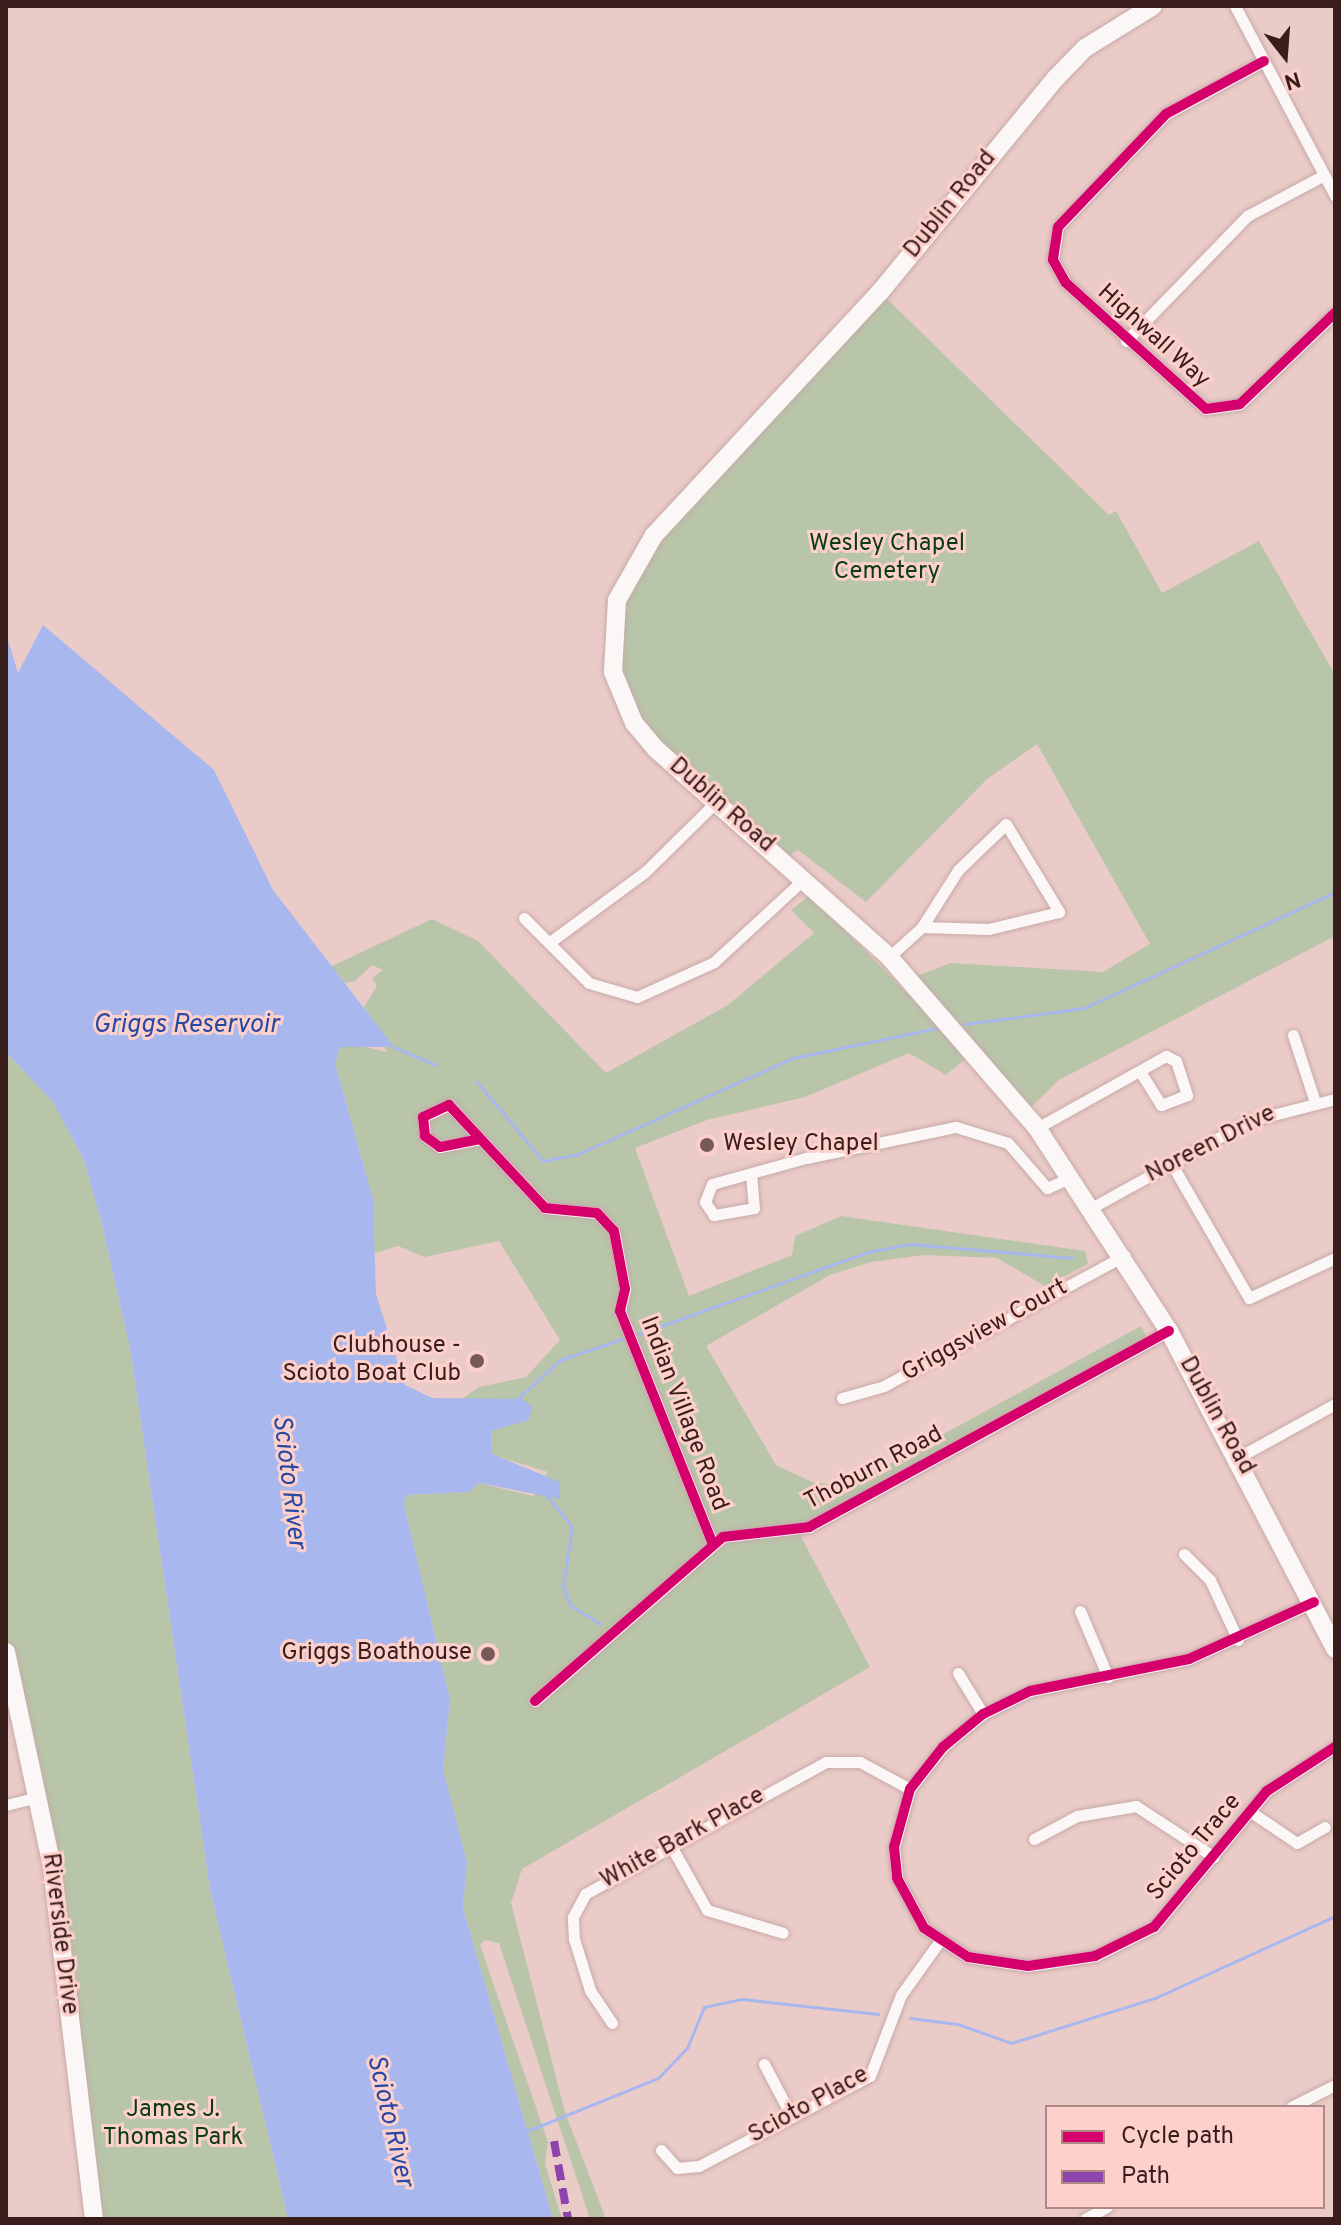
<!DOCTYPE html>
<style>
body{margin:0}
#map{position:relative;width:1341px;height:2225px;overflow:hidden;background:#ebcbc8;font-family:Overpass,sans-serif}
div>[style]{position:absolute}
[style*='--x']{left:calc(var(--x)*1px);top:calc(var(--y)*1px);width:calc(var(--w)*1px);rotate:calc(var(--a)*1deg)}
.green>*{inset:0;background:#b8c5a9}
.water>*{inset:0;background:#a8b7ed}
.stream>*{height:3px;margin:-1.5px;padding:0 1.5px;transform-origin:1.5px;border-radius:1.5px;background:#a8b7ed}
.roads{filter:drop-shadow(0 0 2px #c6aaa8) drop-shadow(0 0 2px #c6aaa8)}
.street>*{height:11px;margin:-5.5px;padding:0 5.5px;transform-origin:5.5px;border-radius:5.5px;background:#fcf7f7}
.primary>*{height:18px;margin:-9px;padding:0 9px;transform-origin:9px;border-radius:9px;background:#fcf7f7}
.quiet>*{height:8px;margin-top:-4px;transform-origin:0;background:repeating-linear-gradient(90deg,#8e44ad 0 16px,transparent 0 24px)}
.cycleway>*{height:10px;margin:-5px;padding:0 5px;transform-origin:5px;border-radius:5px;background:#d6006c}
.dots>*{width:22px;height:22px;translate:-50% -50%;box-sizing:border-box;border:4px solid #fdd0cb;border-radius:50%}
span{translate:-50% -50%;white-space:nowrap;text-align:center;line-height:1.15;-webkit-text-stroke:6px #fdd0cb;paint-order:stroke}
.street-label{font-size:24px;color:#381d1b}
.park-label{font-size:24px;color:#093d11}
.poi-label{font-size:24px;color:#381d1b}
.left{translate:0 -50%;text-align:left}
.right{translate:-100% -50%;text-align:right}
.water-label{font-size:26px;color:#2749a3;font-style:italic}
.frame{position:absolute;inset:0;border:8px solid #381d1b;pointer-events:none}
.legend{position:absolute;left:1045px;top:2105px;width:280px;height:104px;box-sizing:border-box;background:#fdd0cb;border:2px solid #ae8885;margin:0;padding:10px 14px;list-style:none;font-size:24px;color:#381d1b}
.legend li{display:flex;align-items:center;gap:16px;height:40px}
.legend b{width:40px;border:2px solid #ae8885}
.north{position:absolute;left:1245px;top:16px;width:80px;height:80px;-webkit-text-stroke:6px #fdd0cb;paint-order:stroke;rotate:163deg;font-size:22px;font-weight:700;line-height:32px;text-align:center;color:#381d1b}
.north::after{content:'';display:block;margin:auto;width:28px;height:36px;background:#381d1b;clip-path:polygon(50% 0,100% 100%,50% 72%,0 100%)}
</style>
<div id="map">
<div class="green">
<div style="clip-path:polygon(880px 292px,1109px 515px,1116px 511px,1162px 593px,1259px 541px,1335px 675px,1335px 936px,1059px 1080px,1031px 1107px,917px 976px,951px 963px,1103px 972px,1150px 944px,1037px 744px,987px 779px,866px 902px,798px 850px,782px 860px,657px 750px,617px 686px,626px 578px)"></div>
<div style="clip-path:polygon(810px 895px,969px 1056px,946px 1075px,909px 1053px,805px 1097px,707px 1120px,635px 1148px,689px 1296px,792px 1255px,795px 1236px,841px 1216px,1085px 1251px,1088px 1264px,1045px 1286px,997px 1258px,925px 1255px,871px 1262px,830px 1275px,706px 1346px,776px 1465px,812px 1482px,847px 1487px,1141px 1326px,1147px 1338px,798px 1531px,870px 1667px,522px 1869px,511px 1903px,565px 2112px,606px 2219px,590px 2219px,499px 1943px,485px 1940px,480px 1945px,548px 2142px,545px 2164px,562px 2219px,553px 2219px,463px 1908px,467px 1863px,443px 1769px,450px 1700px,404px 1504px,407px 1495px,469px 1492px,479px 1483px,533px 1496px,548px 1472px,492px 1455px,491px 1431px,514px 1424px,522px 1399px,460px 1400px,479px 1387px,526px 1377px,560px 1340px,499px 1241px,425px 1257px,398px 1246px,372px 1254px,373px 1199px,335px 1063px,340px 1047px,353px 1044px,387px 1052px,364px 1007px,377px 986px,372px 978px,383px 970px,372px 965px,355px 981px,334px 985px,317px 973px,432px 919px,478px 941px,606px 1073px,728px 1005px,814px 933px,791px 910px)"></div>
<div style="clip-path:polygon(6px 1052px,53px 1102px,84px 1160px,101px 1220px,130px 1348px,210px 1889px,288px 2219px,94px 2219px,60px 1940px,6px 1652px)"></div>
</div>
<div class="water">
<div style="clip-path:polygon(43px 625px,214px 770px,273px 890px,394px 1047px,340px 1047px,335px 1063px,373px 1199px,376px 1294px,405px 1385px,432px 1398px,522px 1399px,532px 1407px,529px 1420px,491px 1431px,492px 1454px,560px 1482px,560px 1499px,479px 1483px,469px 1492px,407px 1495px,404px 1504px,450px 1700px,443px 1769px,467px 1863px,463px 1908px,553px 2219px,288px 2219px,210px 1889px,130px 1348px,101px 1220px,84px 1160px,53px 1102px,6px 1052px,6px 633px,18px 673px)"></div>
</div>
<div class="stream">
<div style="--x:965;--y:1024;--w:120;--a:-7.7"></div>
<div style="--x:1084;--y:1008;--w:277;--a:-24.8"></div>
<div style="--x:394;--y:1047;--w:45;--a:23.7"></div>
<div style="--x:477;--y:1082;--w:103;--a:50.1"></div>
<div style="--x:543;--y:1161;--w:36;--a:-11"></div>
<div style="--x:578;--y:1154;--w:235;--a:-24.1"></div>
<div style="--x:793;--y:1058;--w:147;--a:-11.8"></div>
<div style="--x:633;--y:1336;--w:249;--a:-19.7"></div>
<div style="--x:867;--y:1252;--w:44;--a:-10.5"></div>
<div style="--x:910;--y:1244;--w:163;--a:4.9"></div>
<div style="--x:516;--y:1400;--w:59;--a:-42.3"></div>
<div style="--x:560;--y:1360;--w:69;--a:-18.7"></div>
<div style="--x:547;--y:1496;--w:40;--a:51"></div>
<div style="--x:572;--y:1527;--w:60;--a:98.7"></div>
<div style="--x:563;--y:1586;--w:20;--a:70"></div>
<div style="--x:570;--y:1605;--w:36;--a:32"></div>
<div style="--x:910;--y:2018;--w:48;--a:7.1"></div>
<div style="--x:958;--y:2024;--w:56;--a:19.7"></div>
<div style="--x:1011;--y:2043;--w:151;--a:-17.4"></div>
<div style="--x:1155;--y:1998;--w:198;--a:-24.5"></div>
<div style="--x:527;--y:2131;--w:141;--a:-22"></div>
<div style="--x:658;--y:2078;--w:42;--a:-46"></div>
<div style="--x:687;--y:2048;--w:44;--a:-67.5"></div>
<div style="--x:704;--y:2007;--w:39;--a:-12"></div>
<div style="--x:742;--y:1999;--w:137;--a:6.3"></div>
</div>
<div class="roads">
<div class="street">
<div style="--x:1235;--y:6;--w:215;--a:62.2"></div>
<div style="--x:1264;--y:61;--w:111;--a:151.6"></div>
<div style="--x:1166;--y:114;--w:156;--a:133.7"></div>
<div style="--x:1058;--y:227;--w:33;--a:99"></div>
<div style="--x:1053;--y:260;--w:26;--a:61"></div>
<div style="--x:1066;--y:283;--w:188;--a:42"></div>
<div style="--x:1206;--y:409;--w:34;--a:-8"></div>
<div style="--x:1240;--y:404;--w:132;--a:-43.8"></div>
<div style="--x:1126;--y:341;--w:174;--a:-45.9"></div>
<div style="--x:1247;--y:216;--w:87;--a:-28"></div>
<div style="--x:524;--y:918;--w:92;--a:45"></div>
<div style="--x:589;--y:983;--w:50;--a:16.3"></div>
<div style="--x:637;--y:997;--w:85;--a:-24.4"></div>
<div style="--x:714;--y:962;--w:122;--a:-42.7"></div>
<div style="--x:550;--y:942;--w:118;--a:-36.4"></div>
<div style="--x:645;--y:872;--w:100;--a:-44.6"></div>
<div style="--x:889;--y:957;--w:45;--a:-42.3"></div>
<div style="--x:922;--y:927;--w:67;--a:-57.7"></div>
<div style="--x:958;--y:870;--w:66;--a:-43.8"></div>
<div style="--x:1006;--y:824;--w:103;--a:58.9"></div>
<div style="--x:1059;--y:912;--w:73;--a:166.5"></div>
<div style="--x:988;--y:929;--w:66;--a:-178.3"></div>
<div style="--x:1293;--y:1035;--w:71;--a:71.8"></div>
<div style="--x:1037;--y:1128;--w:148;--a:-29.2"></div>
<div style="--x:1166;--y:1056;--w:11;--a:27"></div>
<div style="--x:1176;--y:1061;--w:36;--a:72"></div>
<div style="--x:1187;--y:1095;--w:28;--a:159"></div>
<div style="--x:1161;--y:1105;--w:40;--a:-122"></div>
<div style="--x:480;--y:1139;--w:41;--a:168.7"></div>
<div style="--x:440;--y:1147;--w:19;--a:-144"></div>
<div style="--x:425;--y:1136;--w:19;--a:-96"></div>
<div style="--x:423;--y:1117;--w:29;--a:-25"></div>
<div style="--x:449;--y:1105;--w:141;--a:47"></div>
<div style="--x:545;--y:1208;--w:52;--a:5.5"></div>
<div style="--x:597;--y:1213;--w:25;--a:47"></div>
<div style="--x:614;--y:1231;--w:59;--a:79.3"></div>
<div style="--x:625;--y:1289;--w:23;--a:103"></div>
<div style="--x:620;--y:1311;--w:252;--a:68.3"></div>
<div style="--x:1171;--y:1163;--w:156;--a:60"></div>
<div style="--x:1249;--y:1298;--w:95;--a:-24.9"></div>
<div style="--x:751;--y:1174;--w:34;--a:85"></div>
<div style="--x:754;--y:1208;--w:41;--a:170.1"></div>
<div style="--x:714;--y:1215;--w:16;--a:-125"></div>
<div style="--x:705;--y:1202;--w:19;--a:-69"></div>
<div style="--x:712;--y:1184;--w:98;--a:-15.5"></div>
<div style="--x:806;--y:1158;--w:153;--a:-11.7"></div>
<div style="--x:956;--y:1127;--w:54;--a:17.1"></div>
<div style="--x:1008;--y:1143;--w:60;--a:49.1"></div>
<div style="--x:1047;--y:1188;--w:27;--a:-24"></div>
<div style="--x:1093;--y:1207;--w:178;--a:-28.9"></div>
<div style="--x:1249;--y:1121;--w:89;--a:-14.3"></div>
<div style="--x:842;--y:1398;--w:44;--a:-15.9"></div>
<div style="--x:884;--y:1386;--w:274;--a:-28.5"></div>
<div style="--x:1239;--y:1457;--w:110;--a:-28.9"></div>
<div style="--x:1184;--y:1554;--w:37;--a:45"></div>
<div style="--x:1210;--y:1580;--w:66;--a:65"></div>
<div style="--x:1314;--y:1602;--w:137;--a:155.5"></div>
<div style="--x:1189;--y:1659;--w:162;--a:168.6"></div>
<div style="--x:1030;--y:1691;--w:52;--a:153.9"></div>
<div style="--x:983;--y:1714;--w:52;--a:140.5"></div>
<div style="--x:943;--y:1747;--w:53;--a:128.2"></div>
<div style="--x:910;--y:1789;--w:60;--a:105.4"></div>
<div style="--x:894;--y:1847;--w:31;--a:84"></div>
<div style="--x:897;--y:1878;--w:57;--a:61.6"></div>
<div style="--x:924;--y:1928;--w:53;--a:33.4"></div>
<div style="--x:968;--y:1957;--w:61;--a:8.5"></div>
<div style="--x:1028;--y:1966;--w:68;--a:-8.5"></div>
<div style="--x:1095;--y:1956;--w:66;--a:-26.2"></div>
<div style="--x:1154;--y:1927;--w:177;--a:-50.3"></div>
<div style="--x:1267;--y:1791;--w:81;--a:-32.9"></div>
<div style="--x:1080;--y:1611;--w:72;--a:67"></div>
<div style="--x:958;--y:1673;--w:48;--a:58.6"></div>
<div style="--x:535;--y:1701;--w:249;--a:-41.1"></div>
<div style="--x:723;--y:1537;--w:87;--a:-6.6"></div>
<div style="--x:809;--y:1527;--w:410;--a:-28.6"></div>
<div style="--x:6;--y:1805;--w:34;--a:-14"></div>
<div style="--x:1251;--y:1812;--w:55;--a:34"></div>
<div style="--x:1297;--y:1843;--w:32;--a:-30"></div>
<div style="--x:1034;--y:1839;--w:49;--a:-28.1"></div>
<div style="--x:1077;--y:1816;--w:60;--a:-9.6"></div>
<div style="--x:1136;--y:1806;--w:93;--a:33.2"></div>
<div style="--x:671;--y:1846;--w:73;--a:60.6"></div>
<div style="--x:707;--y:1910;--w:79;--a:16.8"></div>
<div style="--x:612;--y:2023;--w:40;--a:-124"></div>
<div style="--x:590;--y:1990;--w:53;--a:-107.4"></div>
<div style="--x:574;--y:1939;--w:22;--a:-93"></div>
<div style="--x:573;--y:1917;--w:26;--a:-62"></div>
<div style="--x:585;--y:1894;--w:275;--a:-28.7"></div>
<div style="--x:826;--y:1762;--w:34;--a:0"></div>
<div style="--x:860;--y:1762;--w:57;--a:28.4"></div>
<div style="--x:764;--y:2064;--w:60;--a:62.2"></div>
<div style="--x:1291;--y:2107;--w:49;--a:-26.6"></div>
<div style="--x:661;--y:2150;--w:24;--a:48"></div>
<div style="--x:677;--y:2168;--w:22;--a:-5"></div>
<div style="--x:699;--y:2166;--w:193;--a:-27.8"></div>
<div style="--x:870;--y:2076;--w:87;--a:-69.1"></div>
<div style="--x:901;--y:1995;--w:65;--a:-54.4"></div>
<div style="--x:1085;--y:2219;--w:25;--a:-29"></div>
</div>
<div class="primary">
<div style="--x:1153;--y:6;--w:80;--a:148.3"></div>
<div style="--x:1085;--y:48;--w:43;--a:134.1"></div>
<div style="--x:1055;--y:79;--w:276;--a:129.4"></div>
<div style="--x:880;--y:292;--w:332;--a:132.9"></div>
<div style="--x:654;--y:535;--w:75;--a:119.6"></div>
<div style="--x:617;--y:600;--w:72;--a:93.2"></div>
<div style="--x:613;--y:672;--w:55;--a:67.6"></div>
<div style="--x:634;--y:723;--w:35;--a:50"></div>
<div style="--x:657;--y:750;--w:311;--a:41.7"></div>
<div style="--x:889;--y:957;--w:226;--a:49.1"></div>
<div style="--x:1037;--y:1128;--w:242;--a:57"></div>
<div style="--x:1169;--y:1331;--w:359;--a:62.4"></div>
<div style="--x:6;--y:1652;--w:220;--a:77.9"></div>
<div style="--x:52;--y:1867;--w:354;--a:83.2"></div>
</div>
</div>
<div class="quiet">
<div style="--x:554;--y:2141;--w:79;--a:79.8"></div>
</div>
<div class="cycleway">
<div style="--x:1264;--y:61;--w:111;--a:151.6"></div>
<div style="--x:1166;--y:114;--w:156;--a:133.7"></div>
<div style="--x:1058;--y:227;--w:33;--a:99"></div>
<div style="--x:1053;--y:260;--w:26;--a:61"></div>
<div style="--x:1066;--y:283;--w:188;--a:42"></div>
<div style="--x:1206;--y:409;--w:34;--a:-8"></div>
<div style="--x:1240;--y:404;--w:132;--a:-43.8"></div>
<div style="--x:480;--y:1139;--w:41;--a:168.7"></div>
<div style="--x:440;--y:1147;--w:19;--a:-144"></div>
<div style="--x:425;--y:1136;--w:19;--a:-96"></div>
<div style="--x:423;--y:1117;--w:29;--a:-25"></div>
<div style="--x:449;--y:1105;--w:141;--a:47"></div>
<div style="--x:545;--y:1208;--w:52;--a:5.5"></div>
<div style="--x:597;--y:1213;--w:25;--a:47"></div>
<div style="--x:614;--y:1231;--w:59;--a:79.3"></div>
<div style="--x:625;--y:1289;--w:23;--a:103"></div>
<div style="--x:620;--y:1311;--w:252;--a:68.3"></div>
<div style="--x:1314;--y:1602;--w:137;--a:155.5"></div>
<div style="--x:1189;--y:1659;--w:162;--a:168.6"></div>
<div style="--x:1030;--y:1691;--w:52;--a:153.9"></div>
<div style="--x:983;--y:1714;--w:52;--a:140.5"></div>
<div style="--x:943;--y:1747;--w:53;--a:128.2"></div>
<div style="--x:910;--y:1789;--w:60;--a:105.4"></div>
<div style="--x:894;--y:1847;--w:31;--a:84"></div>
<div style="--x:897;--y:1878;--w:57;--a:61.6"></div>
<div style="--x:924;--y:1928;--w:53;--a:33.4"></div>
<div style="--x:968;--y:1957;--w:61;--a:8.5"></div>
<div style="--x:1028;--y:1966;--w:68;--a:-8.5"></div>
<div style="--x:1095;--y:1956;--w:66;--a:-26.2"></div>
<div style="--x:1154;--y:1927;--w:177;--a:-50.3"></div>
<div style="--x:1267;--y:1791;--w:81;--a:-32.9"></div>
<div style="--x:535;--y:1701;--w:249;--a:-41.1"></div>
<div style="--x:723;--y:1537;--w:87;--a:-6.6"></div>
<div style="--x:809;--y:1527;--w:410;--a:-28.6"></div>
</div>
<div class="dots">
<div style="left:707px;top:1145px;background:#775a58"></div>
<div style="left:477px;top:1361px;background:#775a58"></div>
<div style="left:488px;top:1654px;background:#775a58"></div>
</div>
<div class="street-label">
<span style="left:951px;top:205px;rotate:-51deg">Dublin Road</span>
<span style="left:1153px;top:337px;rotate:42deg">Highwall Way</span>
<span style="left:721px;top:806px;rotate:41deg">Dublin Road</span>
<span style="left:1211px;top:1145px;rotate:-27deg">Noreen Drive</span>
<span style="left:985px;top:1331px;rotate:-29deg">Griggsview Court</span>
<span style="left:683px;top:1414px;rotate:69deg">Indian Village Road</span>
<span style="left:1216px;top:1416px;rotate:61deg">Dublin Road</span>
<span style="left:874px;top:1469px;rotate:-28deg">Thoburn Road</span>
<span style="left:683px;top:1839px;rotate:-29deg">White Bark Place</span>
<span style="left:1195px;top:1848px;rotate:-50deg">Scioto Trace</span>
<span style="left:59px;top:1934px;rotate:83deg">Riverside Drive</span>
<span style="left:809px;top:2106px;rotate:-29deg">Scioto Place</span>
</div>
<div class="park-label">
<span style="left:887px;top:559px">Wesley Chapel<br>Cemetery</span>
<span style="left:173px;top:2125px">James J.<br>Thomas Park</span>
</div>
<div class="poi-label">
<span class="left" style="left:723px;top:1145px">Wesley Chapel</span>
<span class="right" style="left:461px;top:1361px">Clubhouse -<br>Scioto Boat Club</span>
<span class="right" style="left:472px;top:1654px">Griggs Boathouse</span>
</div>
<div class="water-label">
<span style="left:186px;top:1026px">Griggs Reservoir</span>
<span style="left:288px;top:1482px;rotate:83deg">Scioto River</span>
<span style="left:389px;top:2121px;rotate:77deg">Scioto River</span>
</div>
<div class="frame"></div>
<ul class="legend">
<li><b style="height:10px;background:#d6006c"></b>Cycle path</li>
<li><b style="height:10px;background:#8e44ad"></b>Path</li>
</ul>
<div class="north">N</div>
</div>
